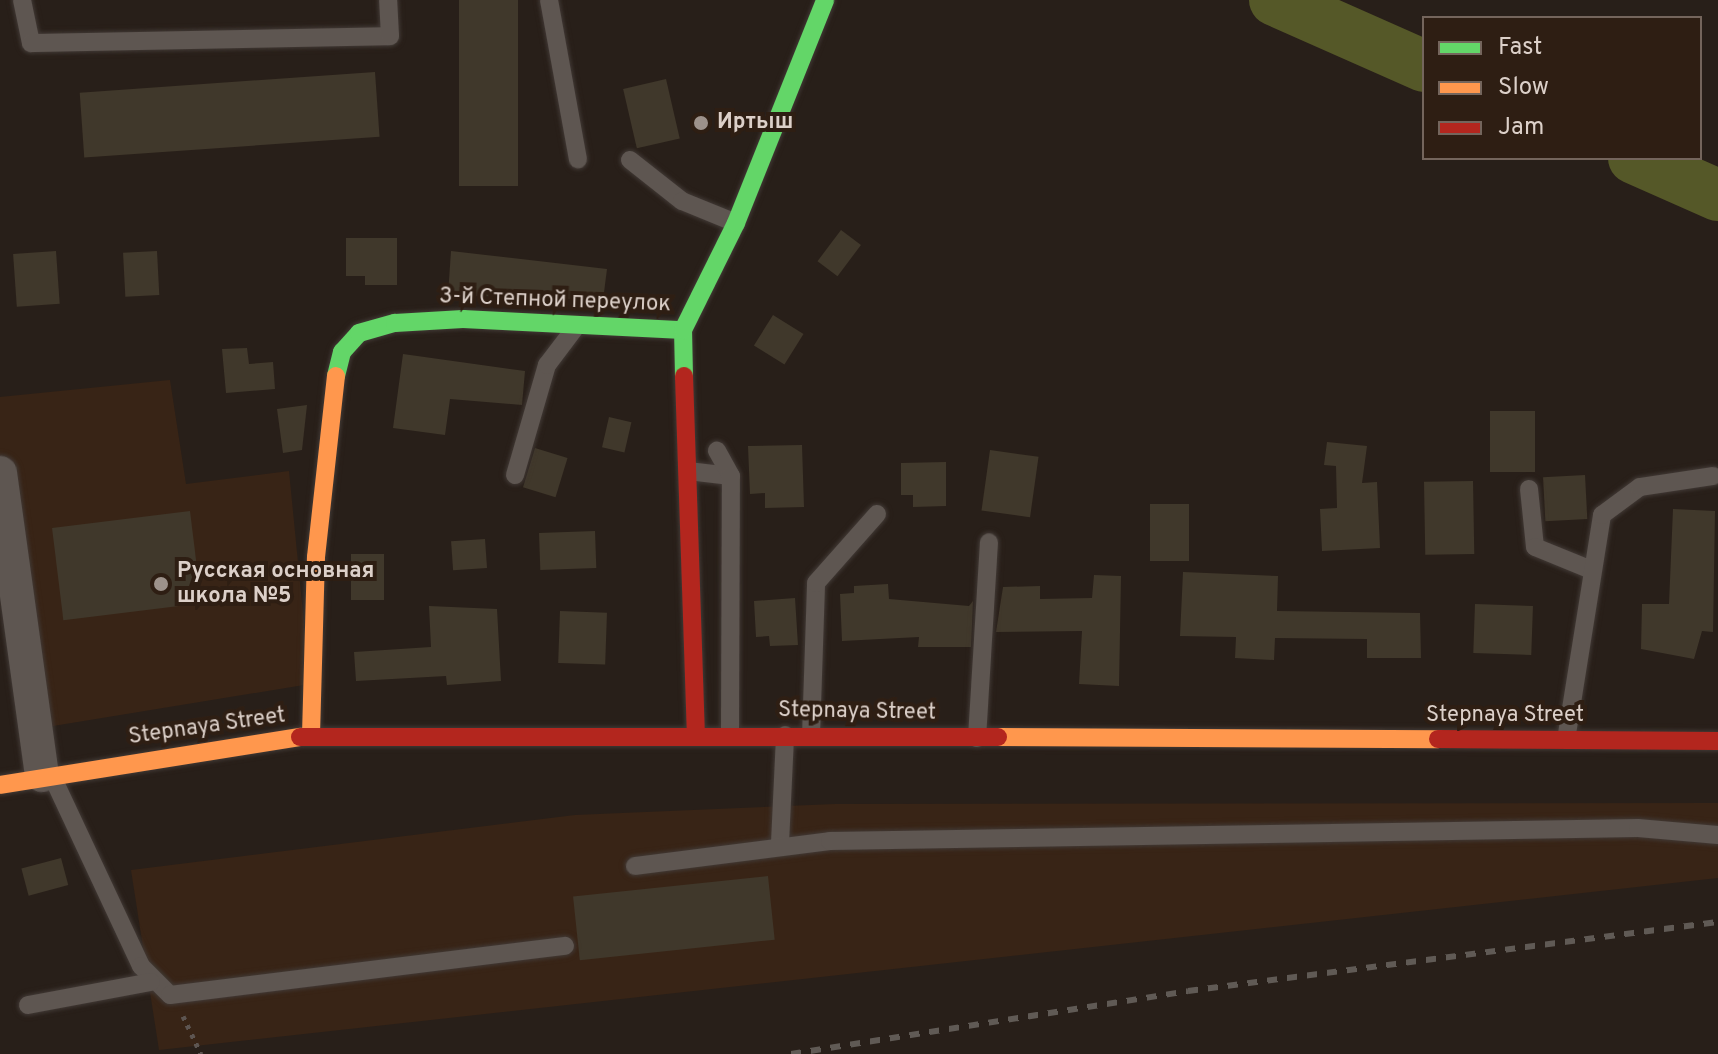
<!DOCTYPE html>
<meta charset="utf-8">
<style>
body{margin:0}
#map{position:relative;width:1718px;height:1054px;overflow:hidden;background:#281f19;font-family:Overpass,sans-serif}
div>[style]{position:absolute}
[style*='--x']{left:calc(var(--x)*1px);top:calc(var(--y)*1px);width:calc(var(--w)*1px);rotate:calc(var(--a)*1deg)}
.built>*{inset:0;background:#382416}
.river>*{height:52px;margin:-26px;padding:0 26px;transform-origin:26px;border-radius:26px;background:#555828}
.building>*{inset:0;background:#40382b;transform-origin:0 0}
.path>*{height:5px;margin-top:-2.5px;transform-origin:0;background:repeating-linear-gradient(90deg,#5d5551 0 4px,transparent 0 10px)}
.roads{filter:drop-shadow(0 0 2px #413935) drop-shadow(0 0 2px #413935)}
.lane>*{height:18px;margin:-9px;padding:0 9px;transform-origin:9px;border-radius:9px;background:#5e5651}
.street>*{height:34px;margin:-17px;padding:0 17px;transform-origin:17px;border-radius:17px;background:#5e5651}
.fast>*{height:18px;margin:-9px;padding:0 9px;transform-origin:9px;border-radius:9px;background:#63d668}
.slow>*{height:18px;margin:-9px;padding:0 9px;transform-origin:9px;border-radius:9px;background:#ff974d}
.jam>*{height:18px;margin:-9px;padding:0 9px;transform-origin:9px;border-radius:9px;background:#b3261e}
.rail>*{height:6px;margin-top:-3px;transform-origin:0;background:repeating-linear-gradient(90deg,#605a55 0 10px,transparent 0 20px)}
.dots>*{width:22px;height:22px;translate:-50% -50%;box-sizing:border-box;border:4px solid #2e1e13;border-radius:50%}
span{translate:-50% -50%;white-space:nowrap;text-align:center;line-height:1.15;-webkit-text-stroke:8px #2e1e13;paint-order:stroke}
.poi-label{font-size:22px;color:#dcd0c9;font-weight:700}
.left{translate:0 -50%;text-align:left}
.street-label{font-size:22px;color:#dcd0c9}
.legend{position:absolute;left:1422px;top:16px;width:280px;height:144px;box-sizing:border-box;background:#2e1e13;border:2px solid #74655c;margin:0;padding:10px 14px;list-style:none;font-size:24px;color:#dcd0c9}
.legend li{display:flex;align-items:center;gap:16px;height:40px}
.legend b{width:40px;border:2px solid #74655c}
</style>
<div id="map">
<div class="built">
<div style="clip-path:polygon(170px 380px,186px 484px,289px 471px,310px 684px,47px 727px,0 458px,0 397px)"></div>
<div style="clip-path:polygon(1718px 803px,1718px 878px,159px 1050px,131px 870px,575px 815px,835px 804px)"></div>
</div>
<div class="river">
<div style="--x:1275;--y:0;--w:163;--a:23.9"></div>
<div style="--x:1634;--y:158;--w:92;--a:23.8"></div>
</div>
<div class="building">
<div style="left:459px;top:0;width:59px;height:186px"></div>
<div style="left:375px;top:72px;width:65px;height:296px;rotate:86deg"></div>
<div style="left:666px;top:79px;width:61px;height:44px;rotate:77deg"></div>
<div style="left:841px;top:230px;width:25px;height:39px;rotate:37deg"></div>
<div style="clip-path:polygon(346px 238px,397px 238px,397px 285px,365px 285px,365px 276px,346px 276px)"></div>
<div style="left:56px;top:251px;width:53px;height:43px;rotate:86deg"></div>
<div style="left:157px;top:251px;width:44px;height:34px;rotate:87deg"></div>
<div style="clip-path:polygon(451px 251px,607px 269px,603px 300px,448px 295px)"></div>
<div style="left:773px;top:315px;width:36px;height:36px;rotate:32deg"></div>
<div style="clip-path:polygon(247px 348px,249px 364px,273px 362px,275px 389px,226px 393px,222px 349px)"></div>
<div style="clip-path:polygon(403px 354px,525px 371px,522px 405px,450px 399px,445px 435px,393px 428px)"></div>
<div style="clip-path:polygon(307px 405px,302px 450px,283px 453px,277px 409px)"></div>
<div style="left:1490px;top:411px;width:45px;height:61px"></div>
<div style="left:609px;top:417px;width:23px;height:31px;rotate:13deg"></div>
<div style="clip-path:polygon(1327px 442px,1367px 446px,1362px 483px,1377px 482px,1380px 548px,1322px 551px,1320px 509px,1337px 508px,1336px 466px,1324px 465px)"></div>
<div style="clip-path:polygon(802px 445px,804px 507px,765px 508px,765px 493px,750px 494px,748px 446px)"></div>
<div style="left:535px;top:448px;width:34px;height:41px;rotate:17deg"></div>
<div style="left:990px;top:450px;width:49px;height:61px;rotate:8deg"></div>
<div style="clip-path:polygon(946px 462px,946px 506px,913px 507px,913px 495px,901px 495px,901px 463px)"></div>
<div style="left:1585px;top:475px;width:44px;height:42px;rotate:87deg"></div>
<div style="left:1473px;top:481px;width:73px;height:49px;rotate:89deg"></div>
<div style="left:1150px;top:504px;width:39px;height:57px"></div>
<div style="clip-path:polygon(1673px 509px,1715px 511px,1713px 632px,1702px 631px,1694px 659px,1641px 649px,1642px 604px,1669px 604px)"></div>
<div style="left:190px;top:511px;width:93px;height:139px;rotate:83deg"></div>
<div style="left:595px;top:531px;width:37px;height:56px;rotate:88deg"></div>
<div style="left:485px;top:539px;width:29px;height:34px;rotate:86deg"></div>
<div style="left:351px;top:554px;width:33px;height:46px"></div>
<div style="clip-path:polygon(1183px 572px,1278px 576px,1277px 611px,1420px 613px,1421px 658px,1367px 658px,1367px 639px,1275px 638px,1274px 660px,1235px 658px,1236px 637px,1180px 636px)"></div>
<div style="clip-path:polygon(1094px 575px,1121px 576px,1119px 686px,1079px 684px,1082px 631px,996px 632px,1003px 587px,1040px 586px,1040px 599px,1092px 598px)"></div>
<div style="clip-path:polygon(888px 584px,889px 599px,969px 606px,973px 601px,971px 647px,918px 647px,919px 637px,842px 641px,840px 594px,854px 593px,854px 586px)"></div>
<div style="clip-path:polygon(795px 598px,798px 645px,770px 646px,769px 636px,756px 637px,754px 601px)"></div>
<div style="left:1475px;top:604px;width:58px;height:49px;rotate:2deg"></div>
<div style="clip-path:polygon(429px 606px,497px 609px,501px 681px,447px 685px,446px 676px,356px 681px,354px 652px,431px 647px)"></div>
<div style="left:560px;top:611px;width:47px;height:52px;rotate:2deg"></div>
<div style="left:61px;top:858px;width:28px;height:41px;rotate:75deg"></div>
<div style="left:768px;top:876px;width:64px;height:196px;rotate:84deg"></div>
</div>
<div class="path">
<div style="--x:183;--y:1016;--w:42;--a:64.7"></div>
</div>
<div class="roads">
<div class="lane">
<div style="--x:22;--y:0;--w:44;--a:78.2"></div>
<div style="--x:31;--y:43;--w:359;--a:-1.1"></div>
<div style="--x:390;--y:36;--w:36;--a:-93"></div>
<div style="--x:549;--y:0;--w:162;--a:79.7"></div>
<div style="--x:630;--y:160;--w:66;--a:38.3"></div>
<div style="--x:682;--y:201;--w:58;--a:22.2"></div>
<div style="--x:688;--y:471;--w:43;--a:6.6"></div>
<div style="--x:731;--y:476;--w:29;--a:-119"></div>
<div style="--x:515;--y:475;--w:115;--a:-73.8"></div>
<div style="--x:547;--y:365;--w:46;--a:-52.9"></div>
<div style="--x:1529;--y:489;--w:58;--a:84.1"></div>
<div style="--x:1535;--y:547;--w:58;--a:22.2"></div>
<div style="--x:730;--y:735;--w:259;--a:-89.8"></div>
<div style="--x:811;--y:736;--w:153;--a:-88.1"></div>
<div style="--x:816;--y:583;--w:92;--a:-48.5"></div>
<div style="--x:977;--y:738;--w:196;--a:-86.5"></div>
<div style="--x:1566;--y:740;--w:228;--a:-80.9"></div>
<div style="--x:1602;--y:515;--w:47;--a:-36.4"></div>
<div style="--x:1640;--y:487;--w:74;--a:-8.6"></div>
<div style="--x:52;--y:776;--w:210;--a:64.9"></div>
<div style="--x:141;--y:966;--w:41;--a:45"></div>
<div style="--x:170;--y:995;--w:398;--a:-7.1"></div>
<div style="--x:780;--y:843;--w:108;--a:-87.3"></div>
<div style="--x:635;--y:866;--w:197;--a:-7.3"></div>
<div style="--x:830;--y:841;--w:808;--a:-0.92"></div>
<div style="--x:1638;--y:828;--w:80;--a:5"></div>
<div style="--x:28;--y:1005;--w:125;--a:-10.6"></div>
</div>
<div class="street">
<div style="--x:0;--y:473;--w:305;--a:82.1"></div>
</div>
<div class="fast">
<div style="--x:336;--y:376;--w:25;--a:-76"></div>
<div style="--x:342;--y:352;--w:25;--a:-48"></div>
<div style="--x:359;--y:333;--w:37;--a:-16"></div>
<div style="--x:395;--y:323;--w:68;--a:-3.4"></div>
<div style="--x:463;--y:319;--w:220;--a:2.9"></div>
<div style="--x:684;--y:376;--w:46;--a:-91.2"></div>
<div style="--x:683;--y:330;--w:119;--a:-63.6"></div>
<div style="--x:736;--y:223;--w:240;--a:-68.2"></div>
</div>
<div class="slow">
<div style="--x:311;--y:735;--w:178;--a:-88.4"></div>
<div style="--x:316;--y:557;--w:182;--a:-83.7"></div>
<div style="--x:998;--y:737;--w:440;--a:0.3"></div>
<div style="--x:0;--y:785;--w:304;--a:-9.1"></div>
</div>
<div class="jam">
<div style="--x:684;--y:376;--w:359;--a:88.1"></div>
<div style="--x:300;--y:737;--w:698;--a:0"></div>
<div style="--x:1438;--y:739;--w:280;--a:0.4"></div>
</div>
</div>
<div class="rail">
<div style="--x:791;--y:1054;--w:402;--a:-9"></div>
<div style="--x:1188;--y:991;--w:534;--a:-7.42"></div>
</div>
<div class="dots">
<div style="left:701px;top:123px;background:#9d928b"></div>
<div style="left:161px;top:584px;background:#9d928b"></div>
</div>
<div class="poi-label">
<span class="left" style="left:717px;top:123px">Иртыш</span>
<span class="left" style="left:177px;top:584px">Русская основная<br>школа №5</span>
</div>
<div class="street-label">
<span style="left:555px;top:301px;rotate:2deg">3-й Степной переулок</span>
<span style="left:857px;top:712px;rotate:1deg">Stepnaya Street</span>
<span style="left:1505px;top:716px">Stepnaya Street</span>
<span style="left:207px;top:727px;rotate:-8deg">Stepnaya Street</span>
</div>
<ul class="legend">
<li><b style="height:10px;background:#63d668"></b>Fast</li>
<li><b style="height:10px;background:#ff974d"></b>Slow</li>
<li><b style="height:10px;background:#b3261e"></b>Jam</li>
</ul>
</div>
